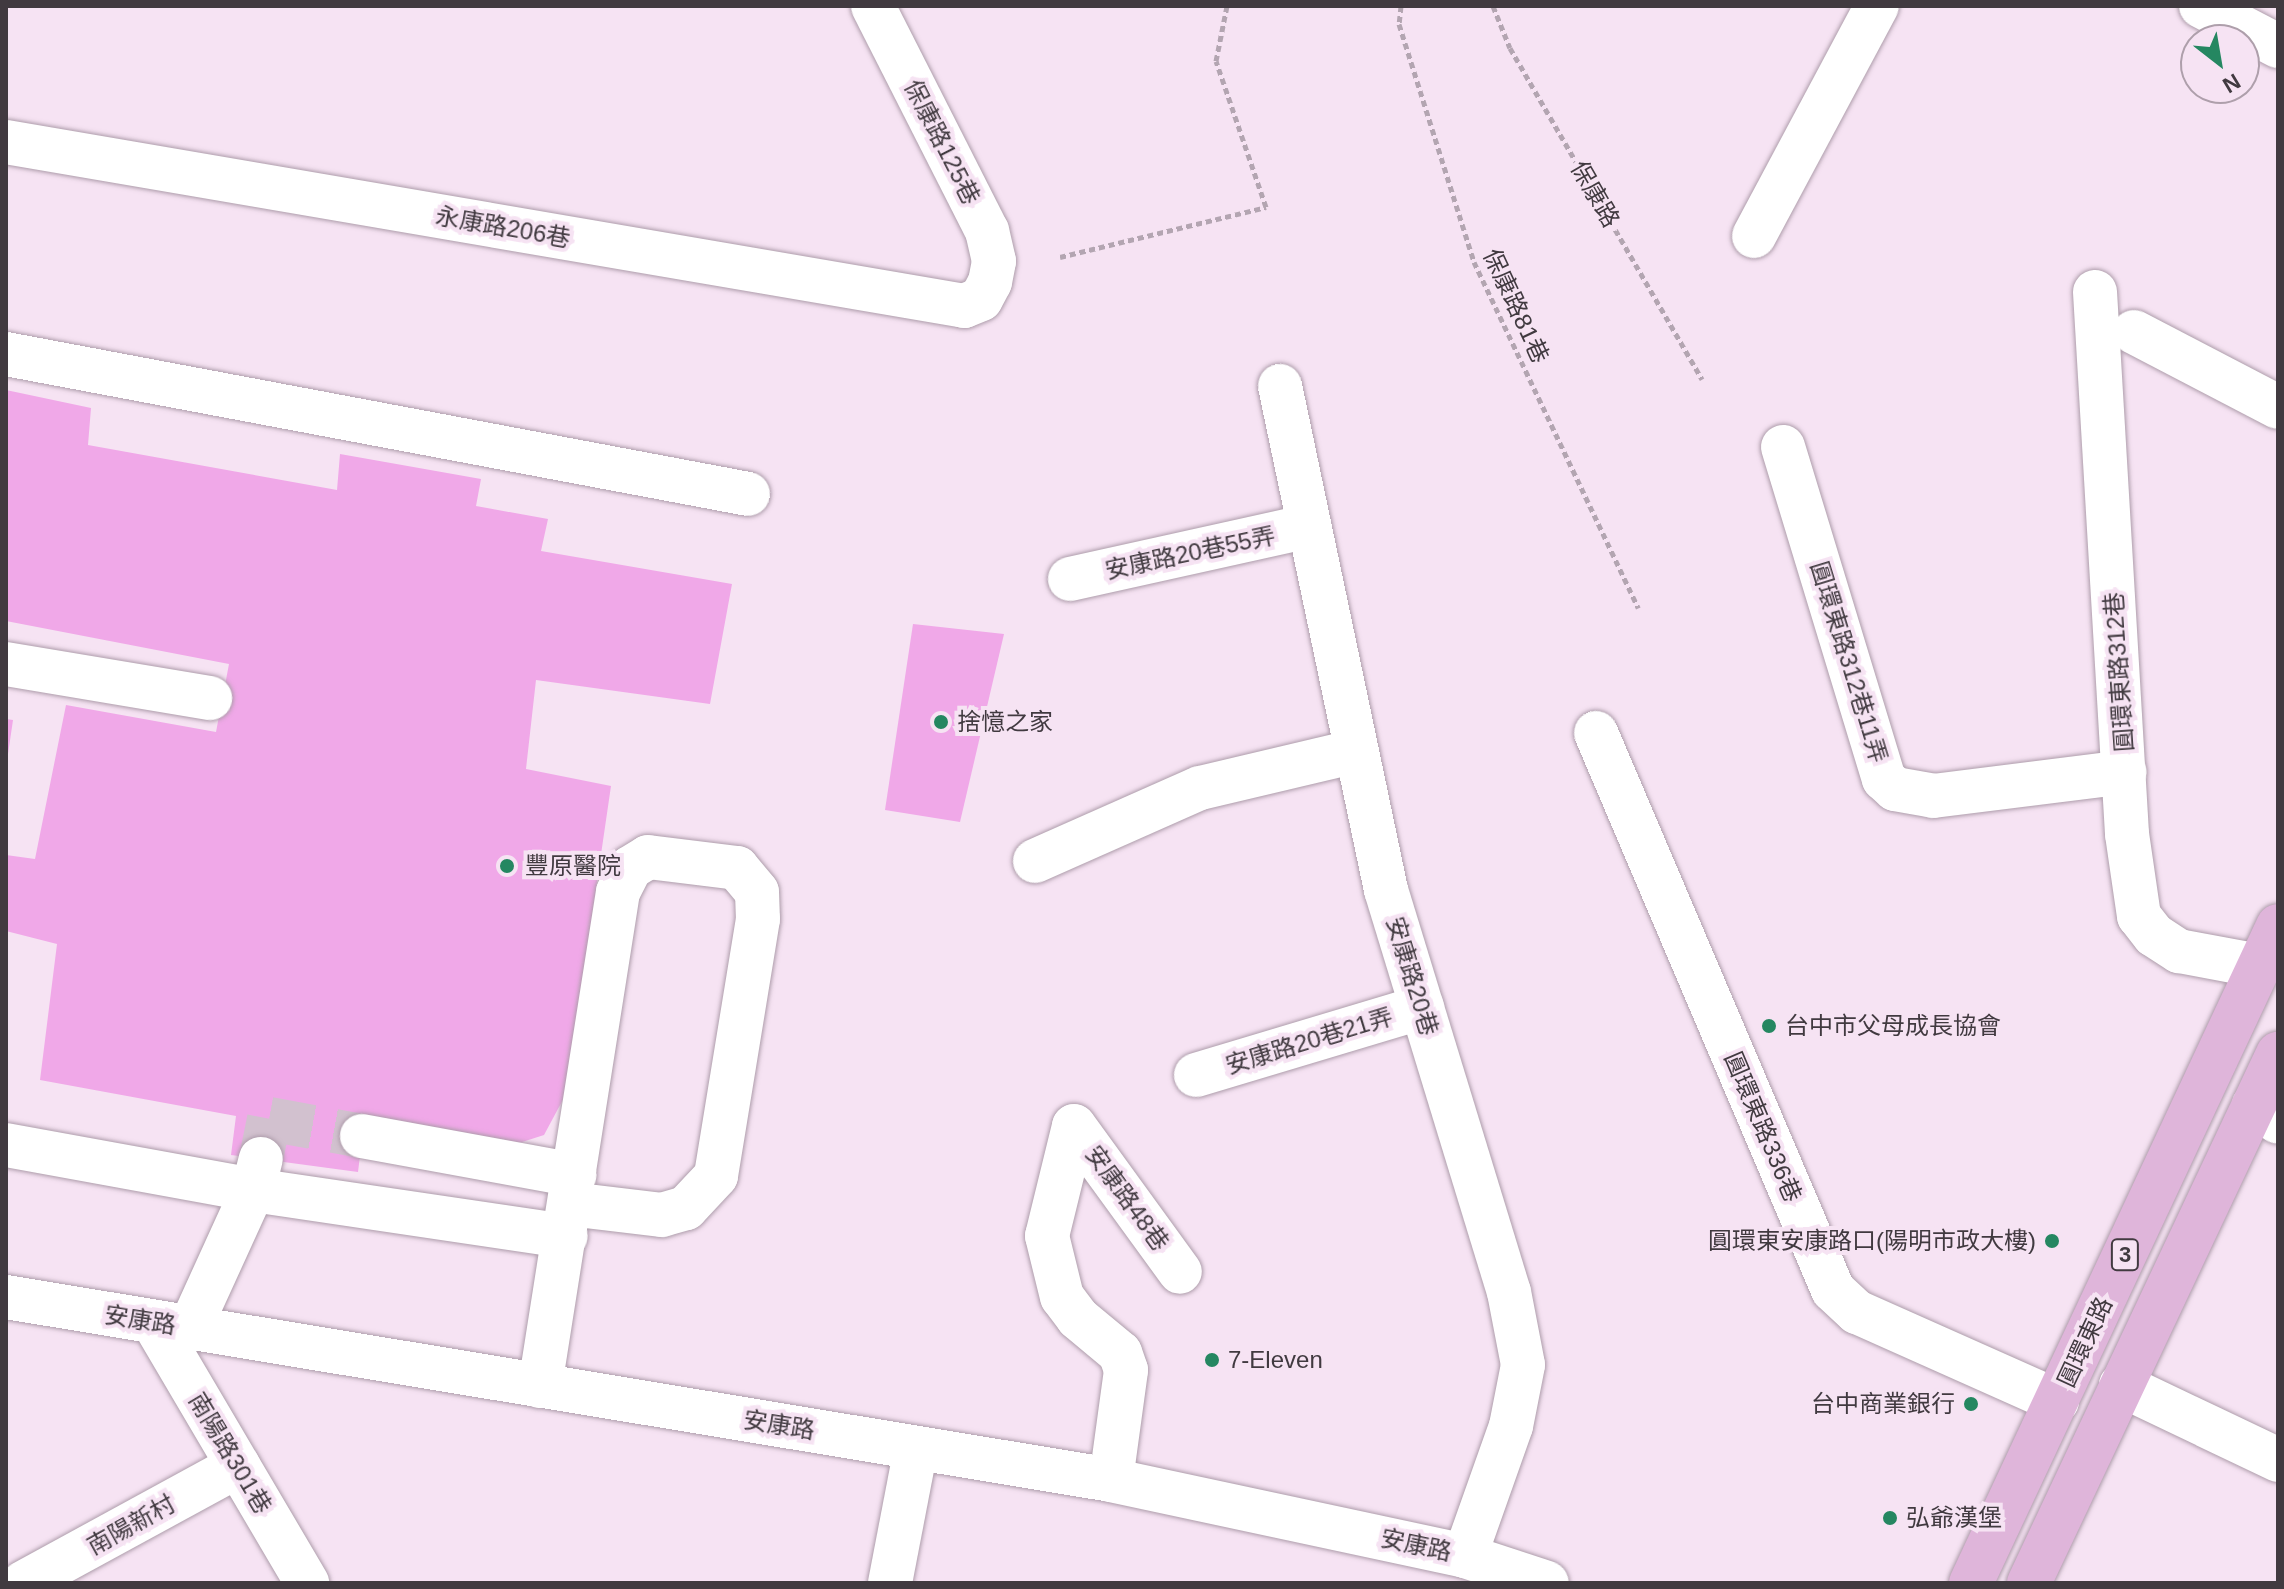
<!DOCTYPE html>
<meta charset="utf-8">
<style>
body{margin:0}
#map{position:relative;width:2284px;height:1589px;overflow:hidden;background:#f6e3f3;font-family:Helvetica,"Noto Sans TC",sans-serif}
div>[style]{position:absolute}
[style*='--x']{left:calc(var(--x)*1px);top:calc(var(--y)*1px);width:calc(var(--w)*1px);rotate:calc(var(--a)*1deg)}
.building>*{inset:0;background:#f0a8e8}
.minor-tunnel>*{height:44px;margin-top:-22px;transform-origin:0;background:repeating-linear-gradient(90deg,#d2c1cf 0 44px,transparent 0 66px)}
.path>*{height:5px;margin-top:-2.5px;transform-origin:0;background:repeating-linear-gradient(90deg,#b3a5b1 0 6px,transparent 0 10px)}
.roads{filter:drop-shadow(0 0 2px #ae9dab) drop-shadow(0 0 2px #ae9dab)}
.minor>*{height:44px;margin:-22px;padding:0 22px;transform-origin:22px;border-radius:22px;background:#fff}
.major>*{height:44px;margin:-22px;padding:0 22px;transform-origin:22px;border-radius:22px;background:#dfb5da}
.dots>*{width:22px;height:22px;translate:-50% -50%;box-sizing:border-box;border:4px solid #f6e3f3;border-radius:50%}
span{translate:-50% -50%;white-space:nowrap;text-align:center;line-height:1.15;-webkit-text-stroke:8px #f6e3f3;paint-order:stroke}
.shield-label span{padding:2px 6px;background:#f6e3f3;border:2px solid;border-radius:6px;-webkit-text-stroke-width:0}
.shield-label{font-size:22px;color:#413a40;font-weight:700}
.street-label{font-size:24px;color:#413a40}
.poi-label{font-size:24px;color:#413a40}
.left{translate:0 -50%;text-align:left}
.right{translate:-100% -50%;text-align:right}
.frame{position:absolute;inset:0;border:8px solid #413a40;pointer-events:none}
.north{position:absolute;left:2180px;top:24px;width:80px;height:80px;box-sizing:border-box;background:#f6e3f3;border:2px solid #ae9fab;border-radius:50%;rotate:149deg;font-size:22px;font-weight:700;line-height:32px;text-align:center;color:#413a40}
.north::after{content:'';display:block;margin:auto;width:28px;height:36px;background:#258761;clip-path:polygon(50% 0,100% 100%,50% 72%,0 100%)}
</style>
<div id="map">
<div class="building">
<div style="clip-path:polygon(6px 390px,91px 408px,88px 445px,337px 490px,340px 454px,481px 479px,476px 506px,548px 519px,541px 551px,732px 584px,710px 704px,536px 680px,526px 769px,611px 786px,566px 1094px,544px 1135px,519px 1143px,365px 1115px,358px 1172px,231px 1155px,236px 1116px,40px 1080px,57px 944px,6px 931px,6px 855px,35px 859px,66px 705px,216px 732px,229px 664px,6px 621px)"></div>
<div style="clip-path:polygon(913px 624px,1004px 634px,960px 822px,885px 810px)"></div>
<div style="clip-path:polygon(6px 719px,13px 720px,8px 754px,6px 754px)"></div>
</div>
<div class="minor-tunnel">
<div style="--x:261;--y:1159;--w:41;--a:-78.7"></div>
<div style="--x:269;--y:1119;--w:95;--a:10.4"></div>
</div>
<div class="path">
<div style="--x:1401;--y:6;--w:18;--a:96"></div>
<div style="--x:1399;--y:24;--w:250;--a:72.5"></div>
<div style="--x:1474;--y:262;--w:383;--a:64.6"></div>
<div style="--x:1493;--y:6;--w:45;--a:68"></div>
<div style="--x:1510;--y:48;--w:383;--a:59.9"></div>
<div style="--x:1060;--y:257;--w:212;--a:-13.6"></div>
<div style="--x:1266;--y:207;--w:154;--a:-108.9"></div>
<div style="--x:1216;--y:61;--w:56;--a:-78.7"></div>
</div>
<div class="roads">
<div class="minor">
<div style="--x:2201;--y:6;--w:87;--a:27.5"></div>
<div style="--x:6;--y:142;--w:972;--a:9.71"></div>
<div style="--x:964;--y:306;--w:18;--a:-22"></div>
<div style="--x:981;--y:299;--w:19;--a:-62"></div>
<div style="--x:990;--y:282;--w:21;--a:-79"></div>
<div style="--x:994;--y:261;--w:31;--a:-103"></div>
<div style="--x:987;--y:231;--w:252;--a:-116.9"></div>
<div style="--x:1754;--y:236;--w:261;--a:-61.9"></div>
<div style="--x:2095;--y:292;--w:543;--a:86.62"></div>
<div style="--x:2127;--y:834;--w:83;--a:81.7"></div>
<div style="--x:2139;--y:916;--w:24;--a:52"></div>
<div style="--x:2154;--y:935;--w:30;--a:33"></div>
<div style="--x:2179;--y:951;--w:81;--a:10.6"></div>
<div style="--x:2134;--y:332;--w:162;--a:27.5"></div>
<div style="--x:6;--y:354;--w:755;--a:10.68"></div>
<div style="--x:1280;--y:386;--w:515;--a:78.12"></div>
<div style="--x:1386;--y:890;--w:420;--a:73"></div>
<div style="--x:1509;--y:1292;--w:74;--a:79.1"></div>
<div style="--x:1523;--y:1365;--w:62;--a:101.1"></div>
<div style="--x:1511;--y:1426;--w:138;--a:109.5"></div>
<div style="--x:1783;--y:447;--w:347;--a:73.1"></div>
<div style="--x:1884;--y:779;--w:15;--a:42"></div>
<div style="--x:1895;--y:789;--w:39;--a:10"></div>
<div style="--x:1933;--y:796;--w:193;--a:-7.1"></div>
<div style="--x:1070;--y:579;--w:245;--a:-12.5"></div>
<div style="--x:6;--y:664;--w:207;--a:9.5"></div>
<div style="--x:1596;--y:733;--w:605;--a:66.95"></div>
<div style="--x:1833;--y:1290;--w:33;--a:43"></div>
<div style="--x:1857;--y:1312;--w:219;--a:24"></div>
<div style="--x:1035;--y:861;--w:180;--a:-23.9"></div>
<div style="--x:1200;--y:788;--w:160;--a:-13.3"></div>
<div style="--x:1196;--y:1075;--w:236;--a:-16.7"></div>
<div style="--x:2254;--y:1105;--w:29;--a:35"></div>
<div style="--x:362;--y:1136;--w:216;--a:10.4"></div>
<div style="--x:6;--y:1145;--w:251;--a:10.3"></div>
<div style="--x:253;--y:1190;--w:316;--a:8.4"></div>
<div style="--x:6;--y:1297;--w:1120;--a:9.4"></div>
<div style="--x:1111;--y:1480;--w:362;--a:12.1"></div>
<div style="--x:1465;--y:1556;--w:86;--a:18.2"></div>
<div style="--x:154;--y:1323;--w:302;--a:59.5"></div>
<div style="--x:190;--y:1328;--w:152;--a:-65.5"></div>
<div style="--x:253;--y:1190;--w:32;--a:-76"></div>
<div style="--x:2121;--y:1385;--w:174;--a:25.5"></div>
<div style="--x:540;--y:1386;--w:500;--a:-81.03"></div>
<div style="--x:618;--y:892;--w:27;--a:-63"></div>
<div style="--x:630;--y:868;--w:21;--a:-31"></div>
<div style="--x:648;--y:857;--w:90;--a:7"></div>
<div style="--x:737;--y:868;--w:31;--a:50"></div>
<div style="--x:757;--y:892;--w:27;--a:88"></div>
<div style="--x:758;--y:919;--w:260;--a:99.3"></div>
<div style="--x:716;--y:1176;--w:44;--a:133.2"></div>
<div style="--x:686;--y:1208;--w:25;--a:164"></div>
<div style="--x:662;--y:1215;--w:93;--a:-173.2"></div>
<div style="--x:1111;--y:1480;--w:111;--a:-82.2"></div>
<div style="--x:1126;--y:1370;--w:18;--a:-109"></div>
<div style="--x:1120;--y:1353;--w:55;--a:-140.2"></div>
<div style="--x:1078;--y:1318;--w:26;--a:-127"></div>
<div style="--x:1062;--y:1297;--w:63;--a:-103.8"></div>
<div style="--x:1047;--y:1236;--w:113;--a:-76.2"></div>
<div style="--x:1074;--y:1126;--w:180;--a:54"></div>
<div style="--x:23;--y:1583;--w:245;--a:-28.6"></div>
<div style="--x:890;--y:1583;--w:137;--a:-79.1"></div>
</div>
<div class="major">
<div style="--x:1971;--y:1583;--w:725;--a:-64.95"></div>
<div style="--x:2029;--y:1583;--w:585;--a:-64.79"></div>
</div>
</div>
<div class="dots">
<div style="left:941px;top:722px;background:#258761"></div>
<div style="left:507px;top:866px;background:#258761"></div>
<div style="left:1769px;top:1026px;background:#258761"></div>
<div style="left:2052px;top:1241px;background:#258761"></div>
<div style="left:1212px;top:1360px;background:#258761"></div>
<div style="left:1971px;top:1404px;background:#258761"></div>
<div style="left:1890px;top:1518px;background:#258761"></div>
</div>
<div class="shield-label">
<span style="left:2125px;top:1255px">3</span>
</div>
<div class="street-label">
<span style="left:942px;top:142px;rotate:63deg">保康路125巷</span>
<span style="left:1595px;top:194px;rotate:60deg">保康路</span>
<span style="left:503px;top:227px;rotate:10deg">永康路206巷</span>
<span style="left:1516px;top:306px;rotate:65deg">保康路81巷</span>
<span style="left:1190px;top:553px;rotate:-12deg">安康路20巷55弄</span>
<span style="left:1849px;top:662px;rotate:73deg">圓環東路312巷11弄</span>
<span style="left:2119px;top:672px;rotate:-94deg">圓環東路312巷</span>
<span style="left:1412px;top:976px;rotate:73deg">安康路20巷</span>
<span style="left:1309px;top:1041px;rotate:-17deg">安康路20巷21弄</span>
<span style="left:1763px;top:1127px;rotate:67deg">圓環東路336巷</span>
<span style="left:1127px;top:1198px;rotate:54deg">安康路48巷</span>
<span style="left:140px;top:1320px;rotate:9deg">安康路</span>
<span style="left:2085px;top:1342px;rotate:-65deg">圓環東路</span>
<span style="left:779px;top:1425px;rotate:9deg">安康路</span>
<span style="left:230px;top:1453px;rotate:59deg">南陽路301巷</span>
<span style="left:131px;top:1525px;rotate:-29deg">南陽新村</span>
<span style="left:1416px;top:1545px;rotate:12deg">安康路</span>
</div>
<div class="poi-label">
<span class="left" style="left:957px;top:722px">捨憶之家</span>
<span class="left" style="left:525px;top:866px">豐原醫院</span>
<span class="left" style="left:1785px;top:1026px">台中市父母成長協會</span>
<span class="right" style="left:2036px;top:1241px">圓環東安康路口(陽明市政大樓)</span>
<span class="left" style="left:1228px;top:1360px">7-Eleven</span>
<span class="right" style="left:1955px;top:1404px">台中商業銀行</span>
<span class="left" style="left:1906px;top:1518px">弘爺漢堡</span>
</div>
<div class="frame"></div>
<div class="north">N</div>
</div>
